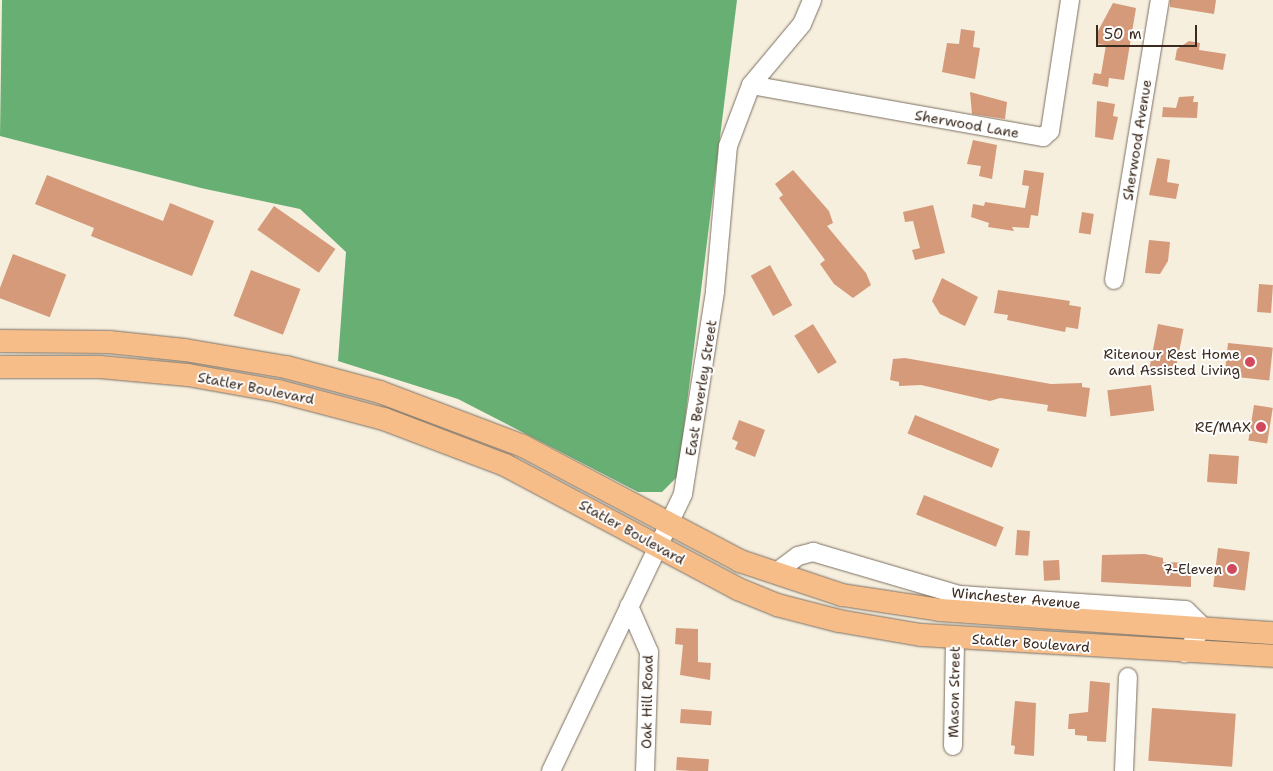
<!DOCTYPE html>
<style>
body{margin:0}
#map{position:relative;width:1273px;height:771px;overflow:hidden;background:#f6efde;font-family:"Shantell Sans",sans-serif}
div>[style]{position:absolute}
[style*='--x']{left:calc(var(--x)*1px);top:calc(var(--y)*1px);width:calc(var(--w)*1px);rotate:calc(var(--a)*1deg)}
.forest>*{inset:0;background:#68af74}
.building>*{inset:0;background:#d49a7a;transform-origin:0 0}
.roads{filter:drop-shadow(0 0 1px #7c6f61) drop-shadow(0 0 1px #7c6f61)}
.minor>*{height:18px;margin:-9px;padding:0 9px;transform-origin:9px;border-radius:9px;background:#fff}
.major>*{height:22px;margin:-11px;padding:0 11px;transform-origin:11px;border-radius:11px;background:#f7bd88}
.dots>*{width:14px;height:14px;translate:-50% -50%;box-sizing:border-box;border:2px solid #fff;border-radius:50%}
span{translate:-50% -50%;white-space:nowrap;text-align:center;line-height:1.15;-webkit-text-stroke:4px #fff;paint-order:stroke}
.street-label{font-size:14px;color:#3b2a1e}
.poi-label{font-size:14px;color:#3b2a1e}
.right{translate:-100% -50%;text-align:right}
.scale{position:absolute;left:1096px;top:25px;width:101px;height:22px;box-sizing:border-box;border:2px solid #3b2a1e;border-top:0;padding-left:6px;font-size:15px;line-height:18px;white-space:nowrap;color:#3b2a1e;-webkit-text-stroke:4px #fff;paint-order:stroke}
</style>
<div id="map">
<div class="forest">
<div style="clip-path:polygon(2px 0,737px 0,678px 476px,662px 492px,638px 492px,458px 399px,338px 361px,346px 252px,300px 209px,201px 188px,0 136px)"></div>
</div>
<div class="building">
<div style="clip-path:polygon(1170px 0,1216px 0,1214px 14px,1170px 7px)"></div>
<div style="clip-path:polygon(1113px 3px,1136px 8px,1124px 80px,1109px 78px,1108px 87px,1092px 84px,1094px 73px,1101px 74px,1106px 45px,1096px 44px,1098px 31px)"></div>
<div style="clip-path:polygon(961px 29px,975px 31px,973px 47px,980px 48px,975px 79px,942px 72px,947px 43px,959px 44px)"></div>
<div style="clip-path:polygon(1189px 41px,1200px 43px,1199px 50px,1226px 54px,1223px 70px,1175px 60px,1177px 49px)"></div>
<div style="clip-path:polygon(970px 92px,1007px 102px,1005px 119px,972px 114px)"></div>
<div style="clip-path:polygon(1194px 96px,1193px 102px,1198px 102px,1197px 118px,1162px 117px,1163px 107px,1176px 108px,1179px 97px)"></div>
<div style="clip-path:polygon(1097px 101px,1115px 104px,1113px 116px,1118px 117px,1113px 140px,1095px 137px)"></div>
<div style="clip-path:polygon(973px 140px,997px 145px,992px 179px,979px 176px,981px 166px,967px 164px)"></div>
<div style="clip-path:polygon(1157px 158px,1170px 160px,1167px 182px,1179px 184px,1176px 199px,1149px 195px)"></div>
<div style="clip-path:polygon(793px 170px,829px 211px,833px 223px,827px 226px,866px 273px,871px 285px,853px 298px,834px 284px,820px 264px,825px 260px,779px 198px,783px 195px,775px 184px)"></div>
<div style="clip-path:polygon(1024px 170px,1044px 173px,1038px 216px,1031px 215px,1029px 228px,1012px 227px,1014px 231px,988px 227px,989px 223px,971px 217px,973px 204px,984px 206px,985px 202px,1025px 208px,1029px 186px,1022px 185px)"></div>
<div style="clip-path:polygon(47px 175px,163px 221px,170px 203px,214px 221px,192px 276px,91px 236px,94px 228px,35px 204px)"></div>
<div style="clip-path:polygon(933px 205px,945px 253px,915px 260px,912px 250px,920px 248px,913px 221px,905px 222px,903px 212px)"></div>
<div style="left:274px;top:206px;width:75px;height:29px;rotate:35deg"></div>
<div style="left:1082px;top:212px;width:12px;height:21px;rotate:9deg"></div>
<div style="clip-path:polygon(1149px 240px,1170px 242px,1168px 261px,1160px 274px,1145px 273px)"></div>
<div style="left:13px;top:254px;width:57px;height:46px;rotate:21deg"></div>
<div style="left:770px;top:265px;width:46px;height:22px;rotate:61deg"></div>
<div style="left:251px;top:270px;width:53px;height:49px;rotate:21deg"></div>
<div style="clip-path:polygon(942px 278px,978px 297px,965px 326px,940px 314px,932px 301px)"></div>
<div style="left:1259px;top:284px;width:14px;height:28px;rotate:4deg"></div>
<div style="clip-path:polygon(998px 290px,1070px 301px,1069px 305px,1081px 307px,1078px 329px,1066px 327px,1065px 332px,1007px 320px,1008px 315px,994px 313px)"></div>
<div style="left:813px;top:324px;width:45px;height:22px;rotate:58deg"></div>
<div style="left:1158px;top:324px;width:26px;height:46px;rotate:11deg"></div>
<div style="left:1228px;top:343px;width:45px;height:33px;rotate:6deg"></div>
<div style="clip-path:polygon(905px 358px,1051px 384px,1082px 383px,1082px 387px,1090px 388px,1086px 417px,1047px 411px,1048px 405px,1000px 398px,990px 401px,921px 385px,899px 386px,899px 382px,890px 380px,893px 359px)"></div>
<div style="left:1151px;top:385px;width:26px;height:44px;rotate:83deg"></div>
<div style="left:1254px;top:405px;width:19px;height:36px;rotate:9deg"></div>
<div style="left:915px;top:415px;width:91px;height:20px;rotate:22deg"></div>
<div style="clip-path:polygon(739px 420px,765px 430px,755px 457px,735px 449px,738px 442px,732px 439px)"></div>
<div style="left:1209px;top:454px;width:30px;height:28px;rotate:4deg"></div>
<div style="left:924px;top:495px;width:86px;height:21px;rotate:22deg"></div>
<div style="left:1017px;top:530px;width:13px;height:25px;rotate:4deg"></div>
<div style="left:1218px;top:548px;width:32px;height:39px;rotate:7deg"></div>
<div style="clip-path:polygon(1145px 554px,1163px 558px,1163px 562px,1191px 563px,1191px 587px,1101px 582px,1102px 555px)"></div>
<div style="left:1059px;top:560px;width:20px;height:16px;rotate:87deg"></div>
<div style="clip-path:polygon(676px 628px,698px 629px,698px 662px,711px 663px,710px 680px,680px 675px,683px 645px,675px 644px)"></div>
<div style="clip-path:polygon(1090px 681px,1110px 683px,1106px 742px,1087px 741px,1087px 736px,1075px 735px,1075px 729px,1068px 729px,1069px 714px,1088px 712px)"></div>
<div style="clip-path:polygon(1015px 701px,1036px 703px,1034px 756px,1014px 754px,1015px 746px,1011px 745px)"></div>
<div style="left:1152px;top:708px;width:84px;height:53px;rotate:4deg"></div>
<div style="left:681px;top:709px;width:31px;height:14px;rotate:4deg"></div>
<div style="left:677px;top:757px;width:32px;height:13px;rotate:4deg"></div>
</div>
<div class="roads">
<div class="minor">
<div style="--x:751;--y:85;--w:297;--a:10.1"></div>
<div style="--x:1043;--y:137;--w:9;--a:-41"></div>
<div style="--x:1050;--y:131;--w:133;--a:-81.3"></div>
<div style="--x:1114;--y:280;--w:284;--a:-80.7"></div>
<div style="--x:774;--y:574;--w:30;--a:-37"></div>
<div style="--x:798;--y:556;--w:16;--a:-15"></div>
<div style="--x:813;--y:552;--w:152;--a:16.4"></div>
<div style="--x:959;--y:595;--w:227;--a:3.8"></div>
<div style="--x:1186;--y:610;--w:24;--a:45"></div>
<div style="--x:1203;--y:627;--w:32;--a:124"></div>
<div style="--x:629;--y:606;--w:50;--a:66.5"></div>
<div style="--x:649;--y:652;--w:119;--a:91.9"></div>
<div style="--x:953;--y:746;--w:109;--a:-88.9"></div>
<div style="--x:551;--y:771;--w:307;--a:-64.5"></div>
<div style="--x:683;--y:494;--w:206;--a:-81"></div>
<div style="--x:715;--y:291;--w:146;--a:-84.9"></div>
<div style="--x:728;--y:146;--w:65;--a:-69.3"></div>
<div style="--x:751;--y:85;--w:80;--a:-50.1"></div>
<div style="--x:802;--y:24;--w:26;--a:-67"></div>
<div style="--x:1124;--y:771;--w:94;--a:-87.6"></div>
</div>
<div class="major">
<div style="--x:0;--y:341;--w:109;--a:0.5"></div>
<div style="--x:109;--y:342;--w:76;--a:6"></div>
<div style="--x:185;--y:350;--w:102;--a:9.6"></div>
<div style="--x:286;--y:367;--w:97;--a:14.9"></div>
<div style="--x:380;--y:392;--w:153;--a:20.7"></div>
<div style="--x:523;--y:446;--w:246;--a:27.9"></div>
<div style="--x:740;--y:561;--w:108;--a:18.4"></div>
<div style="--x:842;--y:595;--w:99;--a:8.7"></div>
<div style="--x:940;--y:610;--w:334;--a:4"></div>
<div style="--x:0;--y:367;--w:100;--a:0"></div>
<div style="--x:100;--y:367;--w:88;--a:5.2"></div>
<div style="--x:188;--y:375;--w:91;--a:10.1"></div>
<div style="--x:278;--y:391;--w:110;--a:14.8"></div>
<div style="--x:384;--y:419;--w:129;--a:20.8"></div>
<div style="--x:505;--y:465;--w:264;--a:28"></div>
<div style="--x:738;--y:589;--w:42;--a:22.3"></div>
<div style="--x:777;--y:605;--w:64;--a:14.5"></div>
<div style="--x:839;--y:621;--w:83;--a:9.7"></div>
<div style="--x:921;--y:635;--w:353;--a:3.4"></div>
</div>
</div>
<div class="dots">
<div style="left:1250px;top:362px;background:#d1495b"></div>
<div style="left:1261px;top:427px;background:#d1495b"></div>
<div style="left:1232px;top:569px;background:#d1495b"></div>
</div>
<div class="street-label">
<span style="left:967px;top:124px;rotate:10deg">Sherwood Lane</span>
<span style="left:1137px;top:140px;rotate:-81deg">Sherwood Avenue</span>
<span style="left:256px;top:388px;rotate:11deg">Statler Boulevard</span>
<span style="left:701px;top:388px;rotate:-81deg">East Beverley Street</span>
<span style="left:632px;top:532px;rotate:29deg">Statler Boulevard</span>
<span style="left:1016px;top:598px;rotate:5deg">Winchester Avenue</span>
<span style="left:1031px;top:643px;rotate:4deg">Statler Boulevard</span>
<span style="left:954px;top:692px;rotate:-89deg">Mason Street</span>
<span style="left:647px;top:702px;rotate:-89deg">Oak Hill Road</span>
</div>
<div class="poi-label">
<span class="right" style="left:1240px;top:362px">Ritenour Rest Home<br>and Assisted Living</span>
<span class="right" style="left:1251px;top:427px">RE/MAX</span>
<span class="right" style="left:1222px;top:569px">7-Eleven</span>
</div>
<div class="scale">50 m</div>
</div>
